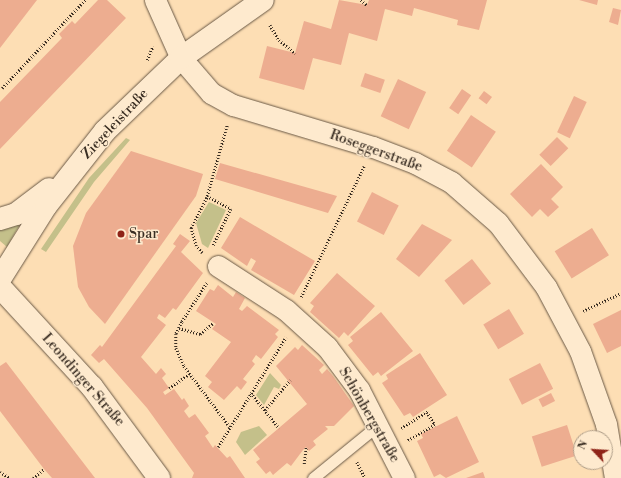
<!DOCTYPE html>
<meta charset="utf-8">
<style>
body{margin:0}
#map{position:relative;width:621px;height:478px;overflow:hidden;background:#fddeb4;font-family:"Libre Bodoni",serif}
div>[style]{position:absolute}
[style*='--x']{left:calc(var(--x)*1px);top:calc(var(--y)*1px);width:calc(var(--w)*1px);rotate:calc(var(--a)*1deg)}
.green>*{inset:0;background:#c4c08a}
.building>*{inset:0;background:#edad90;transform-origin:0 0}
.path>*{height:2.5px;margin-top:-1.25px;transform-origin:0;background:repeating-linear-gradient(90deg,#392d22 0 1px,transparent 0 3px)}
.roads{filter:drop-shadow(0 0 1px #6a5946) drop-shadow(0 0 1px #6a5946)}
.lane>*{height:11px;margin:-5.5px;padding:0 5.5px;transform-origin:5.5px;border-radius:5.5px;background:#feeace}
.street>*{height:21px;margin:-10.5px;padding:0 10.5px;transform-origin:10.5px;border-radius:10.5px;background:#feeace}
.secondary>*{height:22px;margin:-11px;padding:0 11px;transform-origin:11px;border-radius:11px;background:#feeace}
.dots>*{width:11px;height:11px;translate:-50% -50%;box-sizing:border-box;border:2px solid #feeace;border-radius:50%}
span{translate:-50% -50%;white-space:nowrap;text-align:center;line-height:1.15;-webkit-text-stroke:3px #feeace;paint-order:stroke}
.street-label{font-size:14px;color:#392d22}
.poi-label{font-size:14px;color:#392d22}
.left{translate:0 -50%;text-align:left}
.north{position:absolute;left:573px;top:430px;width:40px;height:40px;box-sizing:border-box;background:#feeace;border:1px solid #af9e89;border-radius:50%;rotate:295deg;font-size:11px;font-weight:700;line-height:16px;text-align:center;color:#392d22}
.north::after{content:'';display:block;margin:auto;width:14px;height:18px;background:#8f2418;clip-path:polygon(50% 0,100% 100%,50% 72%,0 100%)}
</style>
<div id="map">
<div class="green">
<div style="clip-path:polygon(126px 138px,130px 140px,94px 182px,46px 252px,41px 249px,89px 178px)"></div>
<div style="clip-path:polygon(209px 202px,226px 210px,208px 248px,202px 244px,196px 223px)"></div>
<div style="clip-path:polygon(22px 222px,16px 231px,7px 247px,0 241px,0 228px)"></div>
<div style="clip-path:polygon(270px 373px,281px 385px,279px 389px,274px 387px,264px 405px,256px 395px)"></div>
<div style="clip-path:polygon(259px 426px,267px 435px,245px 455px,236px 442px,241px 432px)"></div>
</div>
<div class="building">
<div style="clip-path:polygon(0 0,37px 0,0 48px)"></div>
<div style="clip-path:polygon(98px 0,107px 0,126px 18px,0 149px,0 102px,62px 38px,59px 34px,72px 21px,75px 24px)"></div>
<div style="clip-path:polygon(339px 0,367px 5px,369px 0,487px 0,479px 30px,457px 25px,458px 20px,414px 8px,412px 16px,385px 9px,377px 41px,349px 33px,341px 65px,313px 58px,304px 90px,259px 78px,267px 46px,295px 53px,304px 21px,331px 29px)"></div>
<div style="clip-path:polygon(579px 0,598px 0,597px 5px)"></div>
<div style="clip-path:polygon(613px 8px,621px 10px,618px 25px,609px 22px)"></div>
<div style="left:365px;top:73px;width:21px;height:14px;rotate:19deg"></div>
<div style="left:398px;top:79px;width:31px;height:41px;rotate:25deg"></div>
<div style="left:462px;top:89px;width:11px;height:23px;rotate:34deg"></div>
<div style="left:484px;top:91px;width:10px;height:9px;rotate:37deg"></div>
<div style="left:574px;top:96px;width:14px;height:40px;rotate:25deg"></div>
<div style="left:471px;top:115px;width:30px;height:43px;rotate:34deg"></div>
<div style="left:557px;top:137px;width:16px;height:25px;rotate:45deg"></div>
<div style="clip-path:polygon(131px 151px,203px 174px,196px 196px,105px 324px,89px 307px,78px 287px,73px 246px,86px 213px)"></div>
<div style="clip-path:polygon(220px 163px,337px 196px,328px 213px,215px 179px)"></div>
<div style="clip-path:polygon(541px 164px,563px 187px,551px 199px,559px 207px,548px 217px,540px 209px,532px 217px,510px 194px)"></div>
<div style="left:372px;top:192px;width:30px;height:33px;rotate:27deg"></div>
<div style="clip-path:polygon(240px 217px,315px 261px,294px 295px,251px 270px,256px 261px,251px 258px,247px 266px,221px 248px)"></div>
<div style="clip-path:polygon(422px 224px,452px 240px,419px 277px,396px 259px)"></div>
<div style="left:592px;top:228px;width:32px;height:44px;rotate:58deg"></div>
<div style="clip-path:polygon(180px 234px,190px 241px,181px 252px,203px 273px,176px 310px,173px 308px,165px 318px,159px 314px,157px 318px,166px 325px,141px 357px,156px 374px,161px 368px,166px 374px,162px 378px,169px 388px,163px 392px,165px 395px,174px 389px,182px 400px,184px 398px,189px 406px,184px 411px,189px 418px,195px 414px,209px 433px,205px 436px,213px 448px,215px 445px,227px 458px,230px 456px,245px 478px,192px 478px,194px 473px,147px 408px,104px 359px,99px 363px,91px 355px,100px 345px,102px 347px,176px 246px,173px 244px)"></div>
<div style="left:472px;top:259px;width:31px;height:35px;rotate:52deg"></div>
<div style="clip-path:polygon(337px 273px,375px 306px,348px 336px,344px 332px,339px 338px,310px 312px,314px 306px,310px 303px)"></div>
<div style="clip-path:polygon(218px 285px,233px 297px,236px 292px,245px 298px,239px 309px,242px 311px,247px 306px,279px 330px,275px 334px,278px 337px,261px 359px,256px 355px,252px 361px,255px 364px,243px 379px,247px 382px,241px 390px,237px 386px,224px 400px,208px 387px,212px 382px,205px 376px,231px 342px,212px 329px,216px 324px,196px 311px,210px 289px,214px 291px)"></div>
<div style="left:509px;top:309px;width:29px;height:30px;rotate:59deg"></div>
<div style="clip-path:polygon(621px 310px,621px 346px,607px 353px,593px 324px)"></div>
<div style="clip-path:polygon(381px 312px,413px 351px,381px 376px,378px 372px,373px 376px,348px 345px,353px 341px,350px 337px)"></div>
<div style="clip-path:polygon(302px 345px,324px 365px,319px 370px,322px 374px,327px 369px,333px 376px,354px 406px,334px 426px,325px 426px,328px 429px,313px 441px,316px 445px,309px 451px,306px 447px,303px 450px,291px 466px,287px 463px,273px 475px,270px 471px,266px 474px,256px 462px,260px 459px,253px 450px,307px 404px,276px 366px,295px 347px,298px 350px)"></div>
<div style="clip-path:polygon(420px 353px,447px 395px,413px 417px,410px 413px,404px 416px,382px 383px,388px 379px,386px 375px)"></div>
<div style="clip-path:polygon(6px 362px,95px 478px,52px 478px,44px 469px,0 411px,0 366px)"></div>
<div style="left:540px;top:363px;width:29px;height:35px;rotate:63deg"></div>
<div style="left:551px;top:393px;width:9px;height:14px;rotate:63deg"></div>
<div style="clip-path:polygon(457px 416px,479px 462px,446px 478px,440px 474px,434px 477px,417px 441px,423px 438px,421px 434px)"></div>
<div style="left:567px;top:425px;width:32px;height:37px;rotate:72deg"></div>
<div style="clip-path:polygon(483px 472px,485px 478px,466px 478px)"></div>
</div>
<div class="path">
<div style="--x:361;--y:0;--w:8;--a:40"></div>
<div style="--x:270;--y:25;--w:17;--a:59"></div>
<div style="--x:279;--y:40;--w:21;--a:39"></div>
<div style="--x:147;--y:60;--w:15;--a:-67"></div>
<div style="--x:2;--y:88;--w:121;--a:-46.7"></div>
<div style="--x:207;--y:196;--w:27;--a:28"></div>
<div style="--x:231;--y:209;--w:41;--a:115.9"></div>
<div style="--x:202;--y:253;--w:9;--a:-131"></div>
<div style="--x:196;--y:246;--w:19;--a:-106"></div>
<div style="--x:191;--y:228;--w:36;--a:-63"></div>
<div style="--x:207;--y:196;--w:74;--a:-74.3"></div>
<div style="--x:207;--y:283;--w:46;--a:122.7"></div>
<div style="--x:182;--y:322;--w:13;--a:117"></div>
<div style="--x:176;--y:334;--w:14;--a:90"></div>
<div style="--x:176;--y:348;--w:20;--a:66"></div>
<div style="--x:184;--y:366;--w:76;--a:53"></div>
<div style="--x:301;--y:297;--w:145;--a:-64.3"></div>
<div style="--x:583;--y:311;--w:42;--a:-25.3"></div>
<div style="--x:179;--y:328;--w:22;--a:16"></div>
<div style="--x:200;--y:334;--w:17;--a:-40"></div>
<div style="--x:169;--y:388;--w:24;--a:-35"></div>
<div style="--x:251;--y:393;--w:45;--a:51.3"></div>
<div style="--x:265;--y:410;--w:39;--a:-50"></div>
<div style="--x:401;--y:428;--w:31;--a:-32"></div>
<div style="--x:427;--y:412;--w:15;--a:58"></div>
<div style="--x:435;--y:425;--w:32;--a:150"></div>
<div style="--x:218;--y:447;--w:129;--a:-58.3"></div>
<div style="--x:357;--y:462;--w:18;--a:63"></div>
<div style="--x:304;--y:464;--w:17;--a:-83"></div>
<div style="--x:0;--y:472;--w:12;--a:31"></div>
<div style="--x:33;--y:478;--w:14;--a:-39"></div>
</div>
<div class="roads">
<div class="lane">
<div style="--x:313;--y:478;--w:84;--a:-39.2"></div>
</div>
<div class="street">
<div style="--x:155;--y:0;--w:64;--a:65.9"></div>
<div style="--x:181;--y:58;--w:46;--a:49.4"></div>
<div style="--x:211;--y:93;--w:25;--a:29"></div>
<div style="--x:233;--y:105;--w:146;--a:16.7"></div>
<div style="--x:373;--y:147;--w:45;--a:20.9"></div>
<div style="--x:415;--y:163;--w:41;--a:27.8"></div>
<div style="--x:451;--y:182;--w:62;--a:41.1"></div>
<div style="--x:498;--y:223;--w:80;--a:53.1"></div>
<div style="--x:546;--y:287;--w:72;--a:62"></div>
<div style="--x:580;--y:351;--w:77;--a:70.4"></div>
<div style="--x:606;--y:424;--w:55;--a:80.5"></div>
<div style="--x:218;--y:266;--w:81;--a:32.9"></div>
<div style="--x:286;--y:310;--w:55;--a:42.1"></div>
<div style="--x:327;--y:347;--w:54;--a:53.3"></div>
<div style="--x:359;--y:390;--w:99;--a:62.9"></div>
</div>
<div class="secondary">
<div style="--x:0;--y:219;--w:17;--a:-17"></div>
<div style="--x:16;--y:214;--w:41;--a:-37.1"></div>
<div style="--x:0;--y:279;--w:86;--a:-57.8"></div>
<div style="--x:46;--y:206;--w:95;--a:-51.8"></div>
<div style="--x:105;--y:131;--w:105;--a:-43.8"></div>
<div style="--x:181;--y:58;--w:100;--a:-35.3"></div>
<div style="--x:0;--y:287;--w:136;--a:47.4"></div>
<div style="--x:92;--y:387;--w:113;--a:53.6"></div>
</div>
</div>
<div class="dots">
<div style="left:121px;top:234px;background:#8f2418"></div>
</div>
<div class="street-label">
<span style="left:115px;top:124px;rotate:-47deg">Ziegeleistraße</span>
<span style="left:376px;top:151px;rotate:20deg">Roseggerstraße</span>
<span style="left:83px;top:380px;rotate:49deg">Leondinger Straße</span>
<span style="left:369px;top:415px;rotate:60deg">Schönbergstraße</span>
</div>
<div class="poi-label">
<span class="left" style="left:129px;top:234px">Spar</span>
</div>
<div class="north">N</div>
</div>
